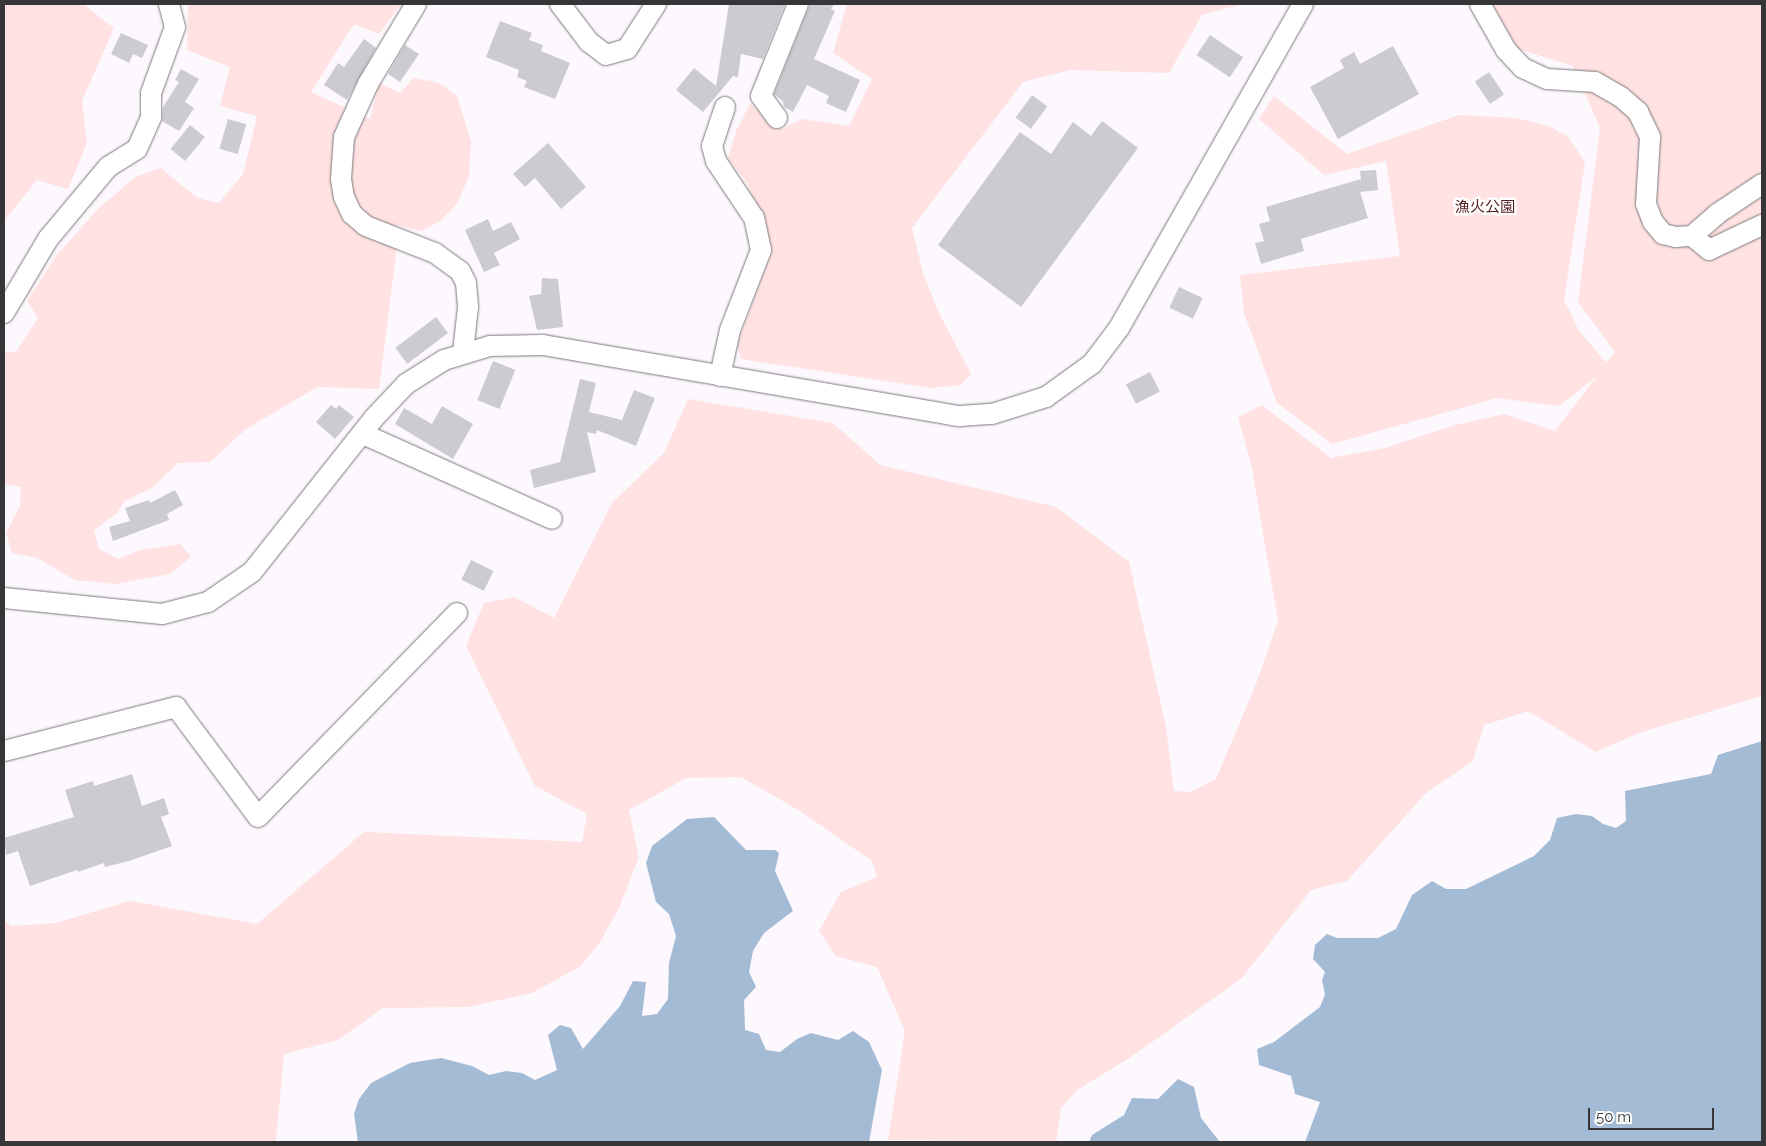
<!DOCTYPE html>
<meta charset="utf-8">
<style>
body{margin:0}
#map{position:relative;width:1766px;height:1146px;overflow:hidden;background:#fcf8fd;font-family:Raleway,"Noto Sans JP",sans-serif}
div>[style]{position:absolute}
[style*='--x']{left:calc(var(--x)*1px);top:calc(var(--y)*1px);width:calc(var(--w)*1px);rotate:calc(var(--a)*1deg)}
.green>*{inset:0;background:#ffe2e1}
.water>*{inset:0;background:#a4bbd5}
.building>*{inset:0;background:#cbcbd1;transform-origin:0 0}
.roads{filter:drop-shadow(0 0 1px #7b787c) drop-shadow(0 0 1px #7b787c)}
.minor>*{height:20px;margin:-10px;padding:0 10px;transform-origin:10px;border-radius:10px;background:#fff}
span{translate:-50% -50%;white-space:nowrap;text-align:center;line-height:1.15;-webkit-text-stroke:4.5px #fff;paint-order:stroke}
.park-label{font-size:15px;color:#542122}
.frame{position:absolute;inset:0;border:5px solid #363537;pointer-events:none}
.scale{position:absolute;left:1588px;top:1108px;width:126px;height:22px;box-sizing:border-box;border:2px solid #363537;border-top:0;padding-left:6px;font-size:15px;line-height:18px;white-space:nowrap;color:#363537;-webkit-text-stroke:4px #fff;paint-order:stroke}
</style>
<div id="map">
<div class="green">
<div style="clip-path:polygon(4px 4px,83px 4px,114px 28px,82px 101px,87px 143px,68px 189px,37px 180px,4px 221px)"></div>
<div style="clip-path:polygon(188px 4px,401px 4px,379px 34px,354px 24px,311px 92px,370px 119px,379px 83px,400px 93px,413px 78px,437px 82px,457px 96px,471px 142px,469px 176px,457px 204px,440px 221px,421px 231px,396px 225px,396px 254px,379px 389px,317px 387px,246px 429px,210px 462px,178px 463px,153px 487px,125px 501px,117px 513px,94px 530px,99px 549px,118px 559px,140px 550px,180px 544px,191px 557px,170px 574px,115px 584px,75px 580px,37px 558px,12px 553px,6px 533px,20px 506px,21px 487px,4px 484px,4px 351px,16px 352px,38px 318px,27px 301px,55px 257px,98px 209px,135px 177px,161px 168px,197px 198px,219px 203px,243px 174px,257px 116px,220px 106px,230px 67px,187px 50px)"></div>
<div style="clip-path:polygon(847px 4px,1242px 4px,1202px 15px,1169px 73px,1070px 70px,1023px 82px,912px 228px,923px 273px,939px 313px,971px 374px,961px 385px,931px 388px,741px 359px,737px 345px,769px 259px,770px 242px,747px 183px,728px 158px,736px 131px,750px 104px,782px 129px,802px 119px,849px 126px,872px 79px,833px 53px)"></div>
<div style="clip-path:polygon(1492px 4px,1762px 4px,1762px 696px,1639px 733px,1596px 752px,1528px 711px,1484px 725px,1473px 761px,1425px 794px,1347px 881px,1311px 890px,1242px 978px,1128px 1059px,1077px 1090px,1061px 1108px,1056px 1142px,888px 1140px,905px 1031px,877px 967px,836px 956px,819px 931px,841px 892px,877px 877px,872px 861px,800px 811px,741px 777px,686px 778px,629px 810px,639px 857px,619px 908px,600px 942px,581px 966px,532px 993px,468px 1007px,383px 1008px,338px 1040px,284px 1054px,276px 1141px,278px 1142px,4px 1142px,4px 920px,11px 926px,56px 923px,130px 901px,257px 924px,364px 832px,582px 842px,587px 814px,535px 786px,466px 646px,484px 603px,514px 597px,554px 618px,612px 503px,664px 453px,688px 399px,833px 423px,880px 465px,1056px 507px,1129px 562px,1166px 727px,1174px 791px,1191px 792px,1216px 779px,1256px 684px,1278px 621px,1252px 468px,1238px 417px,1262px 405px,1331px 458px,1385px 448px,1455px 425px,1504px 414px,1555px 431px,1597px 376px,1559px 406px,1497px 398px,1332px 444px,1277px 403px,1244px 313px,1240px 275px,1400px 256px,1386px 161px,1324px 175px,1259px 119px,1274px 96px,1347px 154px,1459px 115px,1516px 118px,1549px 126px,1568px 137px,1585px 162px,1564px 300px,1579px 331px,1603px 359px,1607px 362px,1615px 352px,1578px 302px,1600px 128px,1573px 66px,1518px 49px)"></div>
</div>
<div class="water">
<div style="clip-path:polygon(1762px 741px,1762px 1142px,1305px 1142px,1320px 1102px,1295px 1094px,1291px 1076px,1259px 1065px,1257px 1049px,1274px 1042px,1320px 1007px,1325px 994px,1322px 980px,1325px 972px,1313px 959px,1315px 945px,1327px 934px,1337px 938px,1378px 938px,1396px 929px,1412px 895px,1432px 881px,1446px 889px,1466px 889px,1534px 856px,1550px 840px,1557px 818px,1576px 814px,1592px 816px,1603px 824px,1616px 828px,1626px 821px,1625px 791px,1711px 774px,1718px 755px)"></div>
<div style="clip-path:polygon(714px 817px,746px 850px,775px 850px,779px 853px,775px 871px,793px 911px,764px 933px,753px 951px,749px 972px,756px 987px,744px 1000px,745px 1030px,759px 1034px,766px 1050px,780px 1052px,797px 1039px,811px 1033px,838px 1040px,853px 1031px,869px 1042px,882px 1070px,869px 1142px,358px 1142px,354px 1114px,359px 1099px,371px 1083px,410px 1063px,441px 1058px,472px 1066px,489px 1075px,506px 1071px,522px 1073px,535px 1080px,557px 1070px,548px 1035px,560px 1025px,571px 1028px,583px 1049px,620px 1006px,633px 981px,646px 982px,642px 1016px,657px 1014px,668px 999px,669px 963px,676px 936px,669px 914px,656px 902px,646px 863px,652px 846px,687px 819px)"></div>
<div style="clip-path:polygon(1178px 1079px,1194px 1087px,1201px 1118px,1220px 1142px,1089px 1142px,1092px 1135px,1124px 1115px,1132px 1098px,1158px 1099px)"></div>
</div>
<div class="building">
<div style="clip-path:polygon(729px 4px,785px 4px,763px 59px,741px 54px,738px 77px,733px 76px,703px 112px,676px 90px,694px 68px,716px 86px)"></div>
<div style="clip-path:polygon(810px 4px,834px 4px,831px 9px,835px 11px,814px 59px,860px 80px,846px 112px,826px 103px,829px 96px,807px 85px,793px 112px,784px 107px,783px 101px,774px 94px)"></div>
<div style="clip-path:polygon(500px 21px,532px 33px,529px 40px,543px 45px,541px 51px,570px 63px,555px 99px,524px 87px,527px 81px,517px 77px,519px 70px,486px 57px)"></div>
<div style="clip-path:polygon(121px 33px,148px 45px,142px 58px,133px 54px,129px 63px,111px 54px)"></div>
<div style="left:1210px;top:35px;width:40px;height:24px;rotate:34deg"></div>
<div style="clip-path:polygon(364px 39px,376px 48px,347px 100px,324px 85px,338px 63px,344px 67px)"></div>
<div style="clip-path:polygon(405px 45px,419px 54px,400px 82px,388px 74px)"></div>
<div style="clip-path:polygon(1393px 46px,1419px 94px,1338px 139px,1310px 87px,1344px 68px,1340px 60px,1354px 52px,1360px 64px)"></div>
<div style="clip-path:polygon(181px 69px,199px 79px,185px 102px,194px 108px,179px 131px,162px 121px,163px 107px,179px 82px,175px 80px)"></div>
<div style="left:1489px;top:72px;width:27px;height:17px;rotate:56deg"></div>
<div style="left:1032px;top:95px;width:19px;height:28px;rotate:36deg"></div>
<div style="left:228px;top:119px;width:19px;height:31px;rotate:16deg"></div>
<div style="clip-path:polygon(1102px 121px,1138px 148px,1021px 307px,938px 245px,1020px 132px,1051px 154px,1073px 122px,1091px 136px)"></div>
<div style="left:190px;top:125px;width:19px;height:31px;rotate:39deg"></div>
<div style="clip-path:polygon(548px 143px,586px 187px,561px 209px,535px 178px,525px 187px,513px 174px)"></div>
<div style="clip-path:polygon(1376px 170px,1378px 190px,1360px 192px,1368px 218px,1301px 239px,1304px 251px,1261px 264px,1255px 243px,1264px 241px,1259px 224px,1270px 221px,1266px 207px,1361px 179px,1360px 171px)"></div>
<div style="clip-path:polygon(488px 219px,493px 231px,511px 222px,520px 239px,494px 253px,500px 265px,484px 272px,465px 230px)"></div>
<div style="clip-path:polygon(542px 278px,558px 279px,563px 327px,537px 330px,529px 296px,541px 294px)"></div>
<div style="left:1179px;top:287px;width:26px;height:23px;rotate:25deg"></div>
<div style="left:436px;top:317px;width:20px;height:51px;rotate:53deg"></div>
<div style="left:493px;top:361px;width:24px;height:42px;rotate:22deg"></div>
<div style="left:1150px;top:372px;width:22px;height:27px;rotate:63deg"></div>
<div style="clip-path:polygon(580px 379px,596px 383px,589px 412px,622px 420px,634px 390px,655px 398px,636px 446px,597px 430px,596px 434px,587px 432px,596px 472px,534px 488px,530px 470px,560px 462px)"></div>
<div style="clip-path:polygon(331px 405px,336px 409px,339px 405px,354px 417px,335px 439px,316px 422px)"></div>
<div style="clip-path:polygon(442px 406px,473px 424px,453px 459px,395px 424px,404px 408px,432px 424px)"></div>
<div style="clip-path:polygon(175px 490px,183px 505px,167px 514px,169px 520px,113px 541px,109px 527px,130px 521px,125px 508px,149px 500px,150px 503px)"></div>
<div style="left:471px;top:560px;width:25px;height:22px;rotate:26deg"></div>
<div style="clip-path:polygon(132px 774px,142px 806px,164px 798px,169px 814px,161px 817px,172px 846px,129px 861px,105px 867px,104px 863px,78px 872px,77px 870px,30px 886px,18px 851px,6px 855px,4px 838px,74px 817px,65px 790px,93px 781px,94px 786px)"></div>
</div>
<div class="roads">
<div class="minor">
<div style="--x:416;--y:4;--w:93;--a:121"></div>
<div style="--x:368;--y:84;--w:58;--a:114.4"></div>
<div style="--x:344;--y:137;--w:42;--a:94.1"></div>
<div style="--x:341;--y:179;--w:18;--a:81"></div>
<div style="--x:344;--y:197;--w:19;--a:65"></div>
<div style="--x:352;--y:214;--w:18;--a:41"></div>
<div style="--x:366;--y:226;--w:74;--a:21.4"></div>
<div style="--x:435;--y:253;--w:31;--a:36"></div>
<div style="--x:460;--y:271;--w:13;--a:63"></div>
<div style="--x:466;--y:283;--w:24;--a:85"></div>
<div style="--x:468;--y:307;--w:45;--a:96.3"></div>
<div style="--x:560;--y:4;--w:48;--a:52.7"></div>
<div style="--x:589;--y:42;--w:21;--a:37"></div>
<div style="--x:606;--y:55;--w:22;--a:-16"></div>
<div style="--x:627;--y:49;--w:54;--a:-57.2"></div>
<div style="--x:1480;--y:4;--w:53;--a:60.5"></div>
<div style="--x:1506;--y:50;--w:25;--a:47"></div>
<div style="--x:1523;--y:68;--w:26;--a:25"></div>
<div style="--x:1547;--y:79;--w:48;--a:3.6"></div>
<div style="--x:1595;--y:82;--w:30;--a:30"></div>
<div style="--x:1621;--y:97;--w:23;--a:41"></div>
<div style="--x:1638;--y:112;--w:28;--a:64"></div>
<div style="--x:1650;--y:137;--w:67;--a:93.4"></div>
<div style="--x:1646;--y:204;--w:19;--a:69"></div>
<div style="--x:1653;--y:222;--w:16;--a:50"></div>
<div style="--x:1663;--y:234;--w:13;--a:13"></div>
<div style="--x:1676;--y:237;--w:16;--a:-4"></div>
<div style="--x:1692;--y:236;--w:33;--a:-41"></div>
<div style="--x:1717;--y:214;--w:54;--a:-33.7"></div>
<div style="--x:777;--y:118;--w:27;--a:-126"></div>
<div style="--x:761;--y:96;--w:99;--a:-68.1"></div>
<div style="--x:1692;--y:236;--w:22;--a:39"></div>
<div style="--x:1709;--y:250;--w:59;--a:-25.3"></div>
<div style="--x:4;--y:313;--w:86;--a:-59.3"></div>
<div style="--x:48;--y:239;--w:94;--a:-50.2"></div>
<div style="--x:108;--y:167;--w:34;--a:-32"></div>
<div style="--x:137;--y:149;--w:35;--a:-66"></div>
<div style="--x:151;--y:117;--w:24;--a:-90"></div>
<div style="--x:151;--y:93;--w:70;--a:-70"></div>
<div style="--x:175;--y:27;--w:24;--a:-105"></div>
<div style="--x:720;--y:376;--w:47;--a:-77.7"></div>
<div style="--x:730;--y:330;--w:86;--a:-68.8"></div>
<div style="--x:761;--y:250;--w:33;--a:-102"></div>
<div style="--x:754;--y:218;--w:69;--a:-123.7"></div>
<div style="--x:716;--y:161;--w:16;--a:-105"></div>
<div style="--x:712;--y:146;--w:41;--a:-71.6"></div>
<div style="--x:363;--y:434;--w:207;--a:24.2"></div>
<div style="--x:4;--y:598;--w:159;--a:5.8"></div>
<div style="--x:162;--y:614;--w:48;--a:-14.6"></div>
<div style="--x:208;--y:602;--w:53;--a:-34.3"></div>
<div style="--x:252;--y:572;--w:196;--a:-51.6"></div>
<div style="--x:374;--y:418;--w:47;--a:-46.7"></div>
<div style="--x:406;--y:384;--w:45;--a:-32.3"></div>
<div style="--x:444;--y:360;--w:48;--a:-16.9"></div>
<div style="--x:490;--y:346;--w:53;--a:-1.1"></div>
<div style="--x:543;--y:345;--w:423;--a:9.7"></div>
<div style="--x:960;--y:416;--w:32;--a:-4"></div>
<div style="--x:992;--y:414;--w:57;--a:-17.5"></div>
<div style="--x:1046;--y:397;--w:57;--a:-35.7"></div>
<div style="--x:1092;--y:364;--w:45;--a:-53.1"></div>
<div style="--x:1119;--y:328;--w:373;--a:-60.4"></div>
<div style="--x:4;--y:751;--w:178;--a:-14.3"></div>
<div style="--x:176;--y:707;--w:137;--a:53.3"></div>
<div style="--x:258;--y:817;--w:285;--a:-45.7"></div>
</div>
</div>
<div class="park-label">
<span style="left:1485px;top:208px">漁火公園</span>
</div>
<div class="frame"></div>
<div class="scale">50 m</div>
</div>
